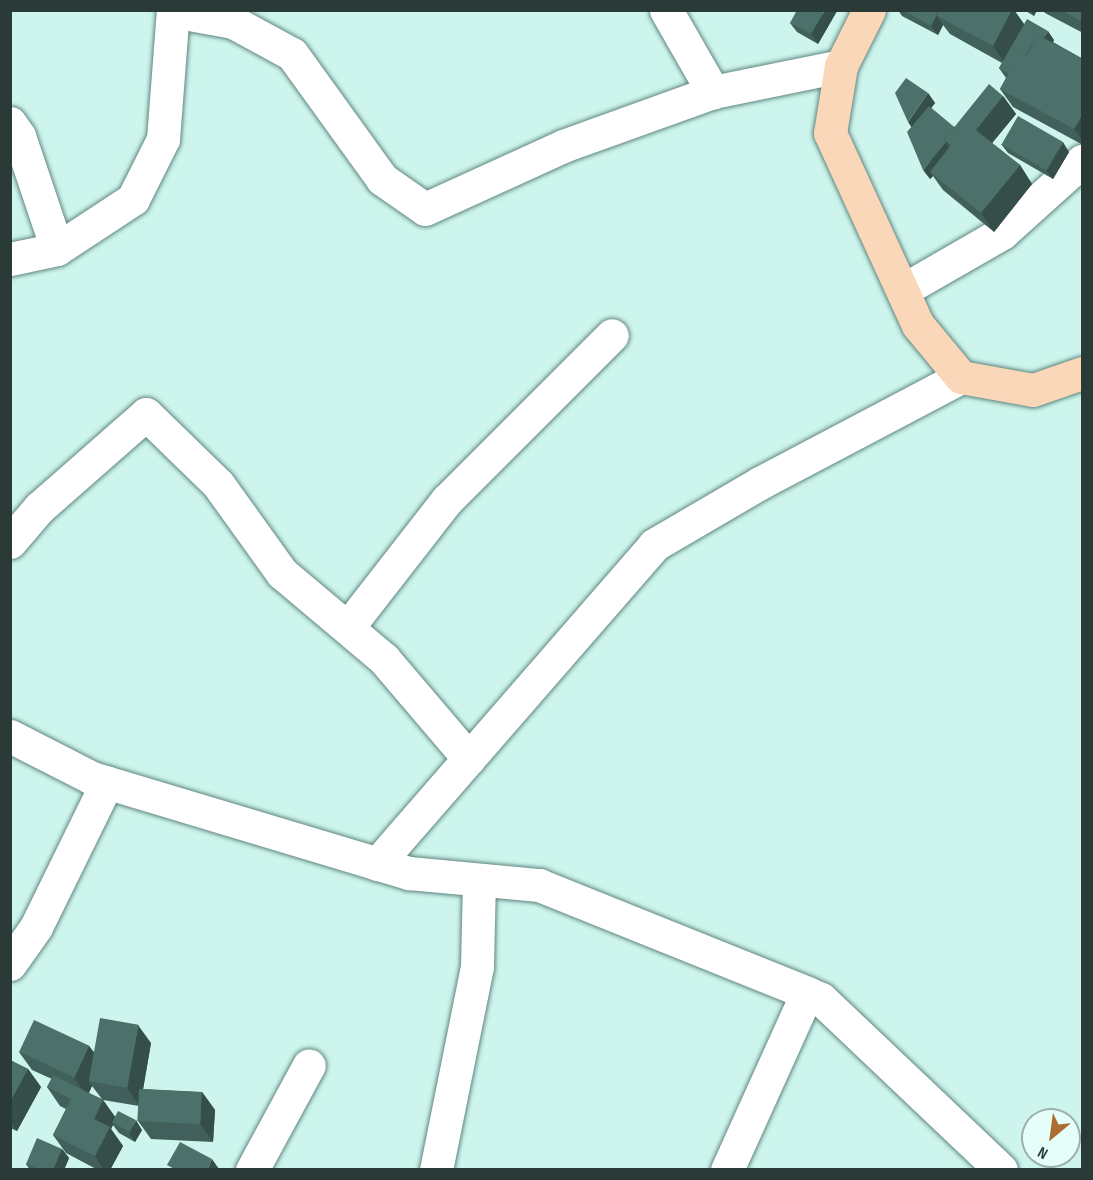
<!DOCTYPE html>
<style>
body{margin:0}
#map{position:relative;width:1093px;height:1180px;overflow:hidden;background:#cdf5ed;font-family:"Sofia Sans Condensed",sans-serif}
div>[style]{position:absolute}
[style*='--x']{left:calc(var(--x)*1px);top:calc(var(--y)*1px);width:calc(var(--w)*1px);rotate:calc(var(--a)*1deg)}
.roads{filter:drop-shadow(0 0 2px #60867f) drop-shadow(0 0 2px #60867f)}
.minor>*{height:33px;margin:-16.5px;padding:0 16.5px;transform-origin:16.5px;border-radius:16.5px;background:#fff}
.major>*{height:33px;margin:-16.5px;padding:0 16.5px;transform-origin:16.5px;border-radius:16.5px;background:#fbd7b9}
.wall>*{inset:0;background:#41605b}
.shaded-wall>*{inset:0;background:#354e4a}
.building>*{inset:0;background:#4c706a;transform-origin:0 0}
span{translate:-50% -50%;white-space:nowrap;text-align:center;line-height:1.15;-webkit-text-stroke:6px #e6fef9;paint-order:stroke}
.frame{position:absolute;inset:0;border:12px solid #2a3a37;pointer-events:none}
.north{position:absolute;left:1021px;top:1108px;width:60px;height:60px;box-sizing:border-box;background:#e6fef9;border:2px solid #9bb0ab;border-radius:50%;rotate:209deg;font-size:16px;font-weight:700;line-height:24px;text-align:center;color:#2a3a37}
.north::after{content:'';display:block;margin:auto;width:21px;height:27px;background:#ac6d34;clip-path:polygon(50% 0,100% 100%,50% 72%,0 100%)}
</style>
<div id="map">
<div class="roads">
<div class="minor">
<div style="--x:666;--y:10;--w:95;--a:60.2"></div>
<div style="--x:173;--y:11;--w:61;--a:10.4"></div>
<div style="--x:233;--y:22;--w:67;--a:28.5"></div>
<div style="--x:292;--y:54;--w:154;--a:54.2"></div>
<div style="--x:382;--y:179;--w:52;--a:34.9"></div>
<div style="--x:425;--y:209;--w:152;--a:-24.5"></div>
<div style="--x:563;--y:146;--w:159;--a:-19.8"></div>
<div style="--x:713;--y:92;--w:131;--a:-11.5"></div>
<div style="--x:10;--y:123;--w:16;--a:55"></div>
<div style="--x:19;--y:136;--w:119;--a:71.4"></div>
<div style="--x:10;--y:259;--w:48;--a:-12"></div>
<div style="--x:57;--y:249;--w:91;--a:-33.3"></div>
<div style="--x:133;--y:199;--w:67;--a:-63.4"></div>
<div style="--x:163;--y:139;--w:129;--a:-85.6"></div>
<div style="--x:903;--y:290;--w:114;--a:-29.9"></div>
<div style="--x:1002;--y:233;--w:108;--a:-42"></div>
<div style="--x:10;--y:542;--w:45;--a:-49.5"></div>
<div style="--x:39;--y:508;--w:142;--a:-41.3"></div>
<div style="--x:146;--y:414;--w:100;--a:44.2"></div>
<div style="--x:218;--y:484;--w:110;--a:54.3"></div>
<div style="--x:282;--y:573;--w:133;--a:40.1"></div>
<div style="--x:384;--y:659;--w:131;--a:49.6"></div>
<div style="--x:348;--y:627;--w:161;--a:-52.1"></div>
<div style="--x:447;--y:500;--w:233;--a:-45"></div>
<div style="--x:10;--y:736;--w:92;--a:27.1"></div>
<div style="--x:92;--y:778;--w:331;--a:16.7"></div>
<div style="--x:409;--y:873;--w:131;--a:5.3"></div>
<div style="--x:539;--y:885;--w:289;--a:21.9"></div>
<div style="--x:807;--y:993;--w:15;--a:23"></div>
<div style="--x:821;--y:999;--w:248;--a:43.5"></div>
<div style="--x:377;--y:864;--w:422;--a:-49"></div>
<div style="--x:654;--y:545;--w:123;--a:-30.3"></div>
<div style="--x:760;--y:483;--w:227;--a:-27.8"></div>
<div style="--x:10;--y:964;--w:45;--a:-54.9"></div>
<div style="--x:36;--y:927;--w:161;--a:-63.9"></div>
<div style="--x:252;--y:1170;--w:119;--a:-61.5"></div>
<div style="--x:436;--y:1170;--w:207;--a:-78.6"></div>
<div style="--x:477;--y:967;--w:87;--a:-88.7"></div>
<div style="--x:727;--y:1170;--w:194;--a:-65.7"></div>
</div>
<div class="major">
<div style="--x:869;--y:10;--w:63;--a:116.6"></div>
<div style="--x:841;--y:66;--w:68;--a:99.3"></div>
<div style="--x:830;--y:133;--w:211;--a:65.4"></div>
<div style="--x:918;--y:325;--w:67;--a:50.4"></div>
<div style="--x:961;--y:377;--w:73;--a:10.2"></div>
<div style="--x:1033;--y:390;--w:52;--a:-19.1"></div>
</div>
</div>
<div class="wall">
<div style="clip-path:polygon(898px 10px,1014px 10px,1024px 24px,1054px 40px,1053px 42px,1083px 59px,1083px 145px,1013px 107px,1000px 89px,1006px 78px,999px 68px,1002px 63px,950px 34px,943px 25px,938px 35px,902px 16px)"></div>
<div style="clip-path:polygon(1024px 10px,1037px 10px,1034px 16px)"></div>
<div style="clip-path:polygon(1043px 10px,1083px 10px,1083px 33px,1045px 13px)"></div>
<div style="clip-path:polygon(837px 11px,818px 44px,797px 32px,790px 23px)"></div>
<div style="clip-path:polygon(928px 93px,935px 103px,931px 108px,954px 127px,1003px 96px,1016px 114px,992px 143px,1020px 165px,1032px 184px,994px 232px,943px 190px,933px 176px,930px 179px)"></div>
<div style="clip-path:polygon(1001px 144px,1069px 152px,1053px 179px,1008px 153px)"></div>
<div style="clip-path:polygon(evenodd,151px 1043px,143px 1089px,202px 1092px,215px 1110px,213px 1142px,151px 1139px,138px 1121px,139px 1106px,103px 1100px,115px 1117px,142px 1130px,135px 1142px,119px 1133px,113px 1125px,111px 1129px,123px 1146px,110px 1170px,98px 1170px,66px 1153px,53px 1135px,66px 1109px,60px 1106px,47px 1087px,52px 1079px,32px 1070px,19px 1052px,89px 1046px,94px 1052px,151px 1043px,92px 1086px,102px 1099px,89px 1093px,92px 1086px)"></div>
<div style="clip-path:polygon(10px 1060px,28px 1069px,41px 1087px,17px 1131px,10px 1128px)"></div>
<div style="clip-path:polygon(62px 1149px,69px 1158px,64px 1170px,30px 1170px,26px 1164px)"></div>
</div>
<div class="shaded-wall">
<div style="clip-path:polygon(825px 10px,837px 11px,818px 44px,811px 34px)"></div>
<div style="clip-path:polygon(939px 10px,937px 16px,943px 25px,938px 35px,931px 26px)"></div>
<div style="clip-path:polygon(1012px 10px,1014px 10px,1026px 27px,1006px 65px,993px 46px)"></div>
<div style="clip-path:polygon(1031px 10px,1037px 10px,1034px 16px)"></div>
<div style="clip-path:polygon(1048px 31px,1054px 40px,1045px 57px,1038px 48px)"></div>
<div style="clip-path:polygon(928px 93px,935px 103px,914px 131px,908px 122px)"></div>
<div style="clip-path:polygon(1003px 96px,1016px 114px,988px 148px,976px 130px)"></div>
<div style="clip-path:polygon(1083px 114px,1083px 141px,1074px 129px)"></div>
<div style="clip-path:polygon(946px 142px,953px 152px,930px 172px,933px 176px,930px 179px,923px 170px)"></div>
<div style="clip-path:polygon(1063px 142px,1069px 152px,1053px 179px,1046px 170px)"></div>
<div style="clip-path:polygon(1020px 165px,1032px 184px,994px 232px,981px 213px)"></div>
<div style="clip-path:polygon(138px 1025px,151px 1043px,140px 1107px,127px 1088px)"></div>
<div style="clip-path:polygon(89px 1046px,102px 1064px,89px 1081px,92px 1086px,87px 1096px,74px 1078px)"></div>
<div style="clip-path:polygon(28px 1069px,41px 1087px,17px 1131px,10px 1121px,10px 1102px)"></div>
<div style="clip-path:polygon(202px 1092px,215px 1110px,213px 1142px,200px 1124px)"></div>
<div style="clip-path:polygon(103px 1100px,116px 1118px,111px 1129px,123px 1146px,110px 1170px,104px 1170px,95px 1156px,94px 1119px)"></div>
<div style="clip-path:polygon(136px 1120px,142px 1130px,135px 1142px,129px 1133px)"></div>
<div style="clip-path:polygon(62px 1149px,69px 1158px,64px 1170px,53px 1170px)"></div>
<div style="clip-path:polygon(212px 1159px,219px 1169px,218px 1170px,207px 1170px)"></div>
</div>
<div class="building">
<div style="clip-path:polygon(797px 10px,825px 10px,811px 34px,790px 23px)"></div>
<div style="clip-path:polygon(903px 10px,939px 10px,931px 26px)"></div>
<div style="clip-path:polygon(940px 10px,1012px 10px,993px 46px,937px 16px)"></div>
<div style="clip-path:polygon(1061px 10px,1083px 10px,1083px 22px)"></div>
<div style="clip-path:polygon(1027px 19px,1048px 31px,1044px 38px,1038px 35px,1026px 54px,1021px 51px,1009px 74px,999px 68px)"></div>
<div style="clip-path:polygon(1038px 35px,1083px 59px,1083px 114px,1074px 129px,1000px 89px,1021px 51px,1027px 55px)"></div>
<div style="clip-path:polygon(906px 78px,928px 93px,908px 122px,895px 93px)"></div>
<div style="clip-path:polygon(989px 84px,1003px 96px,976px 130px,1020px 165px,981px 213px,930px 172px,951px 145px,944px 140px)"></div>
<div style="clip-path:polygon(929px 106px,954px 127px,944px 140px,946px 142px,923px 170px,907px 132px)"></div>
<div style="left:1018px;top:116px;width:52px;height:33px;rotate:30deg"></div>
<div style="left:100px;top:1018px;width:39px;height:64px;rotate:10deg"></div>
<div style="left:34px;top:1020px;width:61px;height:35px;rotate:25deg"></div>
<div style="clip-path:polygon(10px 1060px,28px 1069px,10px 1102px)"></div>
<div style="clip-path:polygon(53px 1075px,103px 1100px,94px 1119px,110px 1127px,95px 1156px,53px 1135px,71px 1099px,47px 1087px)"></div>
<div style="left:139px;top:1089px;width:63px;height:32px;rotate:3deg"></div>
<div style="left:118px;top:1111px;width:20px;height:13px;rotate:27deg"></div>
<div style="clip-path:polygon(37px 1138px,62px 1149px,53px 1170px,40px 1170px,26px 1164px)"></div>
<div style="clip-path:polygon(180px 1142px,212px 1159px,207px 1170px,176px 1170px,167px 1165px)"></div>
</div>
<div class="frame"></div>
<div class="north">N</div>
</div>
